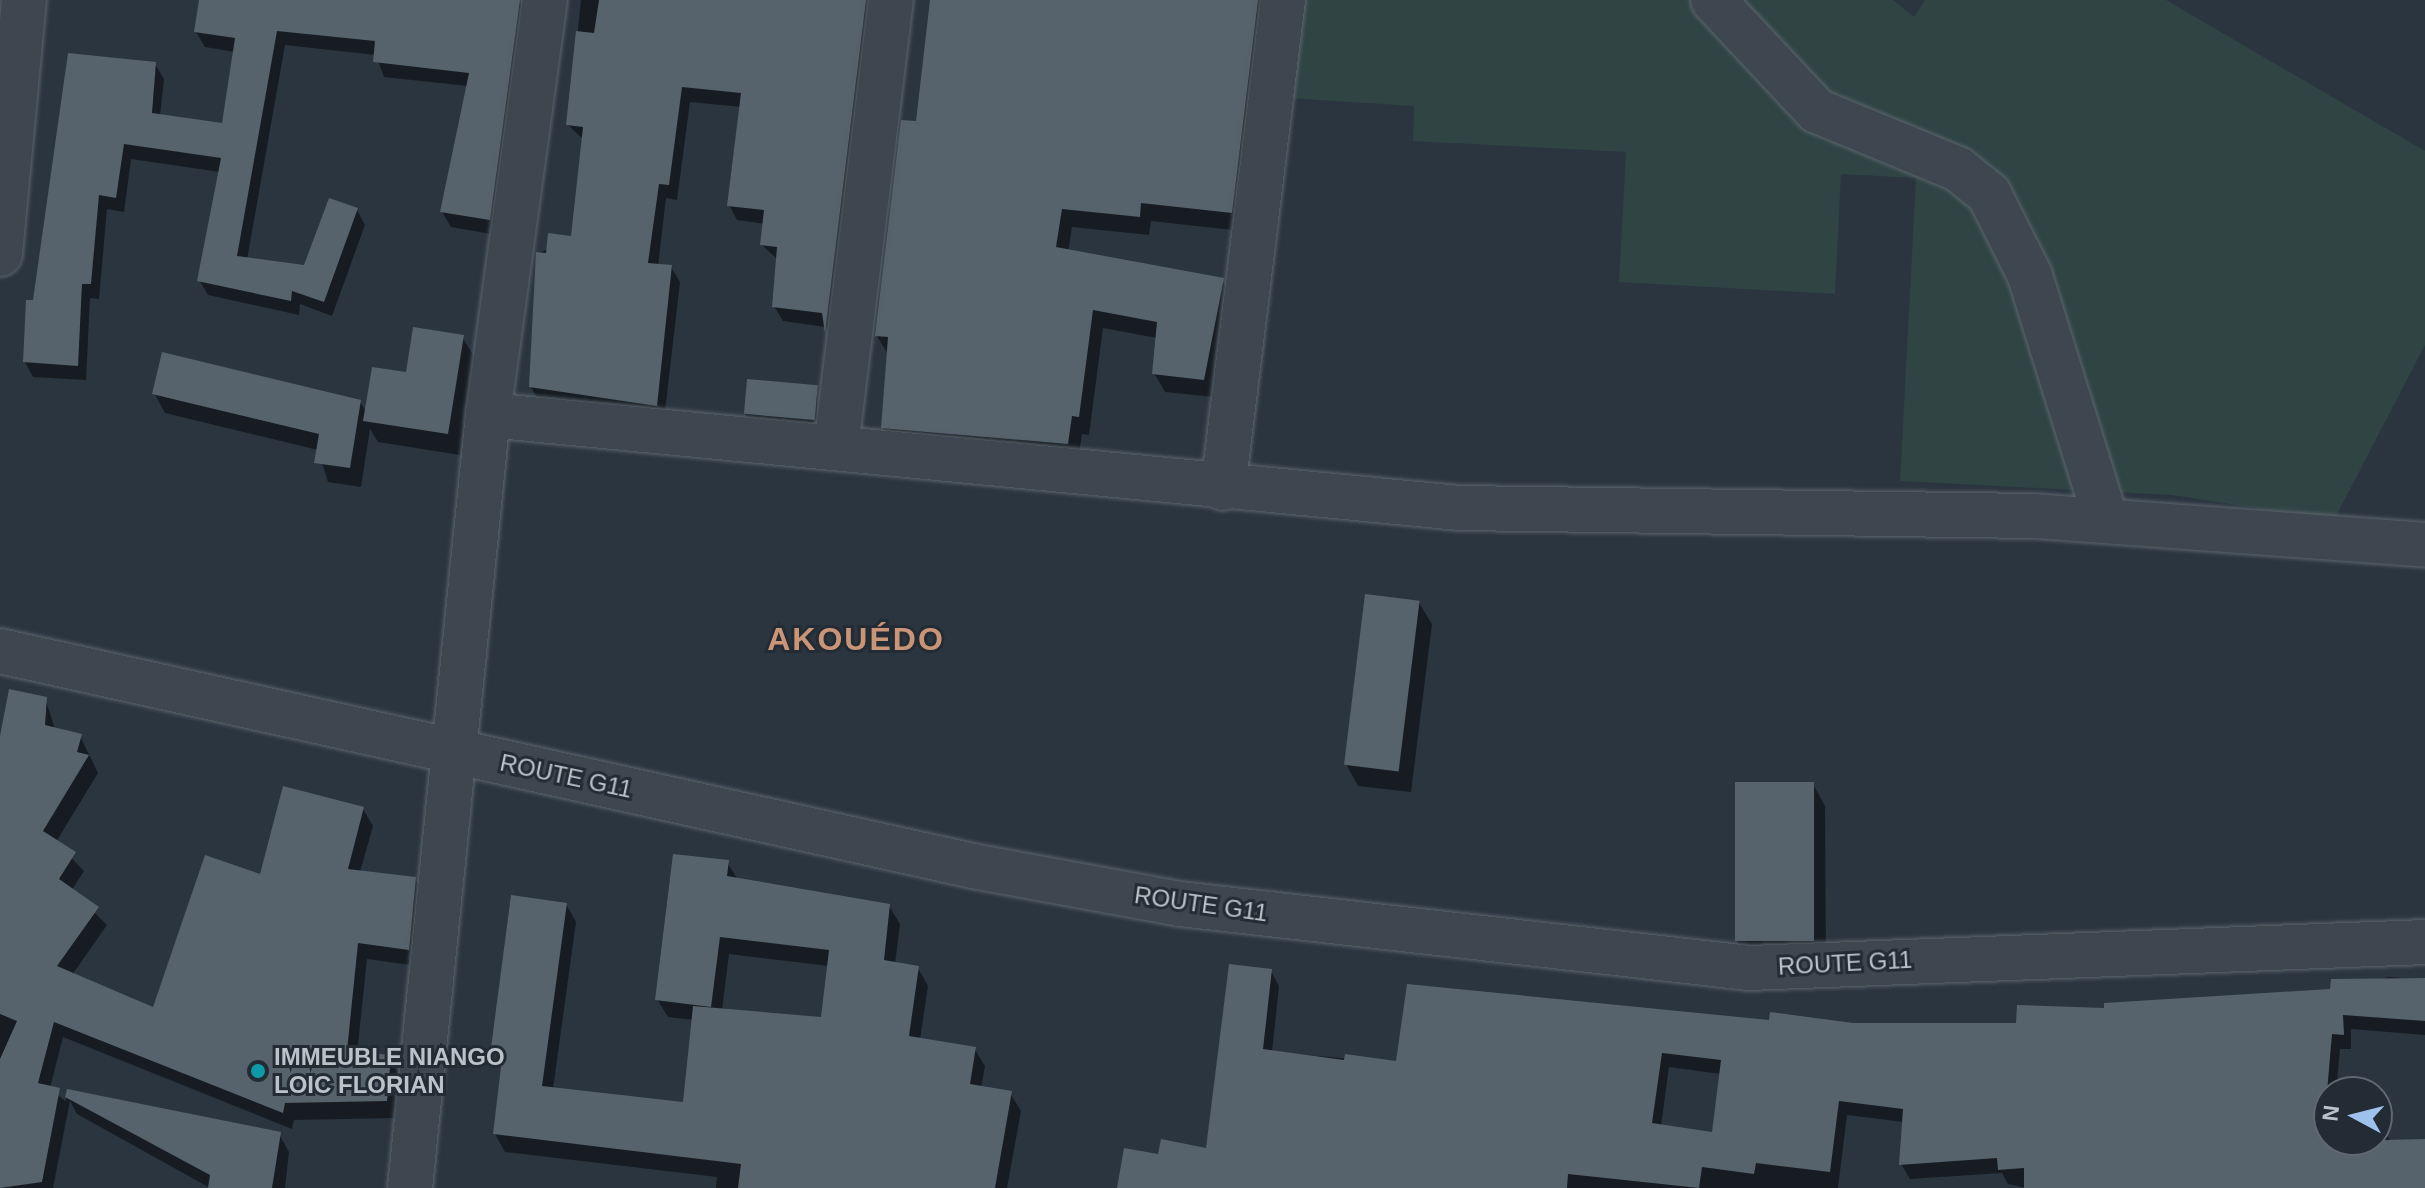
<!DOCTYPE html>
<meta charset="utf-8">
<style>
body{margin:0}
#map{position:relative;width:2425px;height:1188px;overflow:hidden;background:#2a3540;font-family:Arial,sans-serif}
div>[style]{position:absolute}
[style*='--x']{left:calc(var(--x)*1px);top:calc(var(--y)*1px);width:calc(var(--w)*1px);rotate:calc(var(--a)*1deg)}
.green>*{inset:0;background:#2f4443}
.shadow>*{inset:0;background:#0007}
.building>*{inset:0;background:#56626c;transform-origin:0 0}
.roads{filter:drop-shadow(0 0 2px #5c656d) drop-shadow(0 0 2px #5c656d)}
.minor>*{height:44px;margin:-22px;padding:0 22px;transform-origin:22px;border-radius:22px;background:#3e4750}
.dots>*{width:22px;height:22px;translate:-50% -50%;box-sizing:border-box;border:4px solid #232c35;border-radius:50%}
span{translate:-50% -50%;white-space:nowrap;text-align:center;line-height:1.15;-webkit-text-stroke:6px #232c35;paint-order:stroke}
.street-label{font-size:24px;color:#bbc2ca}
.poi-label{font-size:24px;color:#bbc2ca;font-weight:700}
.left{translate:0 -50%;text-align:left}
.district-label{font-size:32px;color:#ca9576;font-weight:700;letter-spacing:2px}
.north{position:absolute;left:2313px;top:1076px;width:80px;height:80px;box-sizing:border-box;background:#232c35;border:2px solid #606871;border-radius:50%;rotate:277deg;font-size:22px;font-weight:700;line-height:32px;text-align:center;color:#bbc2ca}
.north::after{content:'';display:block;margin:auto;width:28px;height:36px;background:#9ec2ec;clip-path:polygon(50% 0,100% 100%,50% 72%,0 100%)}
</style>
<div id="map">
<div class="green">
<div style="clip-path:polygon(1296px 0,1893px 0,1914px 17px,1925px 0,2166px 0,2425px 151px,2425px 345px,2334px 520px,2172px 495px,1900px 481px,1916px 178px,1841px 174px,1835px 294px,1619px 282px,1626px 152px,1413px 141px,1414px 106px,1287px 98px)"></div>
</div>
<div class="shadow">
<div style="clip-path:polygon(201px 0,519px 0,527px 15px,497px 235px,451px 227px,442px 212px,468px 86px,384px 77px,376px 55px,285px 45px,247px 260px,306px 267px,357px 210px,365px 225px,332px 316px,300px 304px,299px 315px,208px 295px,199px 280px,220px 172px,131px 159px,124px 212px,107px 209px,99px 299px,90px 298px,86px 380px,33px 377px,25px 362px,35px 303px,155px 64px,164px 79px,160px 116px,224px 125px,235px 52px,205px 47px,196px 32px)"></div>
<div style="clip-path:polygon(581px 0,878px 0,833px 343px,826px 327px,783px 321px,774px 306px,778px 260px,762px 245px,765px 224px,737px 220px,729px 205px,742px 107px,690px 102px,677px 200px,666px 198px,658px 266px,671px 267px,680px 282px,664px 420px,539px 402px,531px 387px,537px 254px,573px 238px,584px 140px,568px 125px)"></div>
<div style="clip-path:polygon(932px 0,1269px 0,1242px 231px,1151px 221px,1149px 235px,1072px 227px,1068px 252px,1222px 280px,1233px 299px,1214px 397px,1165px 392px,1154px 373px,1157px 338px,1103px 328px,1089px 435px,1082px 434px,1078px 462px,894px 446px,883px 427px,888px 354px,877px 336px,918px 124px)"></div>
<div style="clip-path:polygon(462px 337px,475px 358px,460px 455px,378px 442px,370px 429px,361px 487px,328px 482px,318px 450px,165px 413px,154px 393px,360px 402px,367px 413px)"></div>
<div style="clip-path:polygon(817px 387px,817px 425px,749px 420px,745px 414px)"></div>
<div style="clip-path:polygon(1419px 603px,1432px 624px,1411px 792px,1358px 786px,1346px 764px)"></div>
<div style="clip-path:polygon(45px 698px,55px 729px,80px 736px,98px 773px,56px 842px,84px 871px,72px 890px,107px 925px,72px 975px,154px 1010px,261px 876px,363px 809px,373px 826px,360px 872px,415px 879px,425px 896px,418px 966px,367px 959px,357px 1054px,390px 1057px,399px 1074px,396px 1118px,294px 1120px,292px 1129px,63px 1037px,50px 1088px,65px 1101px,69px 1092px,279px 1134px,289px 1152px,285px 1188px,210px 1188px,77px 1114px,70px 1101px,53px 1188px,0 1188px,0 738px)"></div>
<div style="clip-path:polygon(1813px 784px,1825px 806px,1826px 961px,1750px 962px,1737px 941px)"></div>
<div style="clip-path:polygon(evenodd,727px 862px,738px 880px,889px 906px,900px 924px,895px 964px,918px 968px,928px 986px,920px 1040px,974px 1048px,985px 1066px,981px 1088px,1010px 1093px,1021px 1111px,1007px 1188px,716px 1188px,717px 1177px,505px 1152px,495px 1134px,503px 1066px,493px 1048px,566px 904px,576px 922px,553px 1089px,685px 1104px,694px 1020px,668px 1017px,657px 999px,727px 862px,729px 954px,829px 966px,823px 1019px,722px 1010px,729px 954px)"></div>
<div style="clip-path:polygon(evenodd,1271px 971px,1279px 986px,1272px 1052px,1398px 1063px,1771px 1023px,2018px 1025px,2332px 991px,2389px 977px,2425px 980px,2425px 1035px,2351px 1029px,2351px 1049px,2340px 1049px,2336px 1092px,2329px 1092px,2329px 1140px,2377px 1140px,2377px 1119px,2391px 1142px,2425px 1141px,2425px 1188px,2026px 1188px,2008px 1184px,2002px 1173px,1910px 1179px,1901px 1164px,1904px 1122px,1847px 1115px,1838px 1188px,1119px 1188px,1160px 1157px,1207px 1150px,1271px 971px,1669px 1067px,1721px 1074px,1714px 1134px,1661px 1126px,1669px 1067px)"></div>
</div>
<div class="building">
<div style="clip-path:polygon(199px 0,520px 0,490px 220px,440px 212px,469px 73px,373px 62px,375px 41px,277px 31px,237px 256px,304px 265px,329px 198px,358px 208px,324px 302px,292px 291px,291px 301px,197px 281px,221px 158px,124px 144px,116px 198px,99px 195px,91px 284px,82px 284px,78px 366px,23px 362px,26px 300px,33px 300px,68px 53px,156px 62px,152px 113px,222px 123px,235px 38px,194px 32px)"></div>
<div style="clip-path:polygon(599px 0,866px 0,825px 333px,822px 313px,772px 307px,777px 247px,760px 245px,764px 210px,727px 206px,741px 93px,682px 87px,669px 185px,659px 184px,648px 263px,672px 265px,657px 406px,529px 387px,536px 252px,546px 253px,548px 233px,571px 236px,583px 127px,566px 125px,576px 31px,594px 33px)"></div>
<div style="clip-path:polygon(930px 0,1258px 0,1232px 213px,1141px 203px,1140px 217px,1062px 209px,1056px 247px,1224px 278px,1204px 380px,1152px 374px,1157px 322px,1093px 310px,1079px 417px,1072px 416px,1068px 444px,881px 428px,888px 337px,875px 336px,901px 120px,916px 121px)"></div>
<div style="clip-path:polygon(413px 327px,464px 335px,448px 434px,363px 421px,372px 367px,406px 372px)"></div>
<div style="clip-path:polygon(162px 352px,361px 400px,350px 468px,314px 463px,319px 434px,152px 394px)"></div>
<div style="left:747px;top:379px;width:71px;height:35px;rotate:5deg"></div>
<div style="left:1365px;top:594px;width:55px;height:172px;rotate:7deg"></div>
<div style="clip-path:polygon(9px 689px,47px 697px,45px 725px,82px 734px,77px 752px,89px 755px,43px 831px,76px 852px,59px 879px,99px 907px,57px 966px,153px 1007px,205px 855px,260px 874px,283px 786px,364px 807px,348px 869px,416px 877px,409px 950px,358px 943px,347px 1051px,391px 1055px,387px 1101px,285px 1103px,283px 1113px,54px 1022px,38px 1083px,60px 1088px,42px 1182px,0 1188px,0 1059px,17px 1021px,0 1014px,0 736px)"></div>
<div style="left:1735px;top:782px;width:79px;height:159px"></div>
<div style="clip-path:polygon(673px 854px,729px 860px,727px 876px,890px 904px,884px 960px,919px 966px,909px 1036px,976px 1047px,970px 1084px,1012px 1091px,995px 1188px,738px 1188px,741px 1164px,493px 1134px,503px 1050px,491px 1048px,511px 895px,567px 903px,542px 1086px,683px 1102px,693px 1006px,821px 1017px,829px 950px,720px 937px,711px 1007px,655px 1000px)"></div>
<div style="clip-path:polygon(evenodd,1229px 964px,1272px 969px,1263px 1049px,1344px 1060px,1345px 1054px,1396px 1061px,1407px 984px,1769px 1020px,1770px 1012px,1853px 1023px,2016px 1023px,2017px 1005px,2104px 1008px,2104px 1003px,2330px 989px,2331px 979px,2425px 978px,2425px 1021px,2343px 1015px,2344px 1035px,2332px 1034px,2326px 1104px,2329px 1140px,2377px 1140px,2377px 1120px,2383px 1121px,2384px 1140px,2425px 1139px,2425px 1188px,2024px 1188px,2024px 1168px,1998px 1170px,1997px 1158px,1899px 1165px,1903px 1109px,1839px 1101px,1830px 1172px,1756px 1163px,1754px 1174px,1702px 1167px,1699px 1188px,1568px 1174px,1567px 1188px,1117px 1188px,1124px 1148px,1158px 1154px,1161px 1139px,1206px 1148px,1229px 964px,1662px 1053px,1721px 1060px,1712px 1132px,1652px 1123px,1662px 1053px)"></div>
<div style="clip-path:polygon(67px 1089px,281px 1132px,272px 1188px,208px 1188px,210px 1175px,65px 1097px)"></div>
</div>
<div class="roads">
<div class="minor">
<div style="--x:1713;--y:0;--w:152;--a:46.9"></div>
<div style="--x:1817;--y:111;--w:152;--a:22.4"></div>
<div style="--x:1958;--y:169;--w:40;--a:39"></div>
<div style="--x:1989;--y:194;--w:92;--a:63.4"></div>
<div style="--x:2030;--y:276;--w:256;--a:72.7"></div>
<div style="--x:0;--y:254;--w:255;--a:-84.6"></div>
<div style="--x:488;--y:415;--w:976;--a:5.47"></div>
<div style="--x:1460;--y:508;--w:574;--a:0.8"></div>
<div style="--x:2034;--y:516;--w:392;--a:4.2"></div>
<div style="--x:836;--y:447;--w:450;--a:-83"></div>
<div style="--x:1223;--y:488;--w:492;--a:-83"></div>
<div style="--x:0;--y:651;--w:996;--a:12.46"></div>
<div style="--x:973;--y:866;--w:210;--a:10.4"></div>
<div style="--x:1180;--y:904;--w:573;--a:6.42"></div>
<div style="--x:1749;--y:968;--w:676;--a:-2.2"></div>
<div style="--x:410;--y:1188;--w:777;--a:-84.24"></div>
<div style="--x:488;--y:415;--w:419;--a:-82.2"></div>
</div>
</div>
<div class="dots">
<div style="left:258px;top:1071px;background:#0f9aa8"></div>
</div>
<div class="street-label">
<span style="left:566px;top:776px;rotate:12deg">ROUTE G11</span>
<span style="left:1201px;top:904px;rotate:8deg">ROUTE G11</span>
<span style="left:1845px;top:963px;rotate:-3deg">ROUTE G11</span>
</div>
<div class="poi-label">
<span class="left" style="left:274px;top:1071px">IMMEUBLE NIANGO<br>LOIC FLORIAN</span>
</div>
<div class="district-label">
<span style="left:856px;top:639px">AKOUÉDO</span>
</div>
<div class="north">N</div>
</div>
